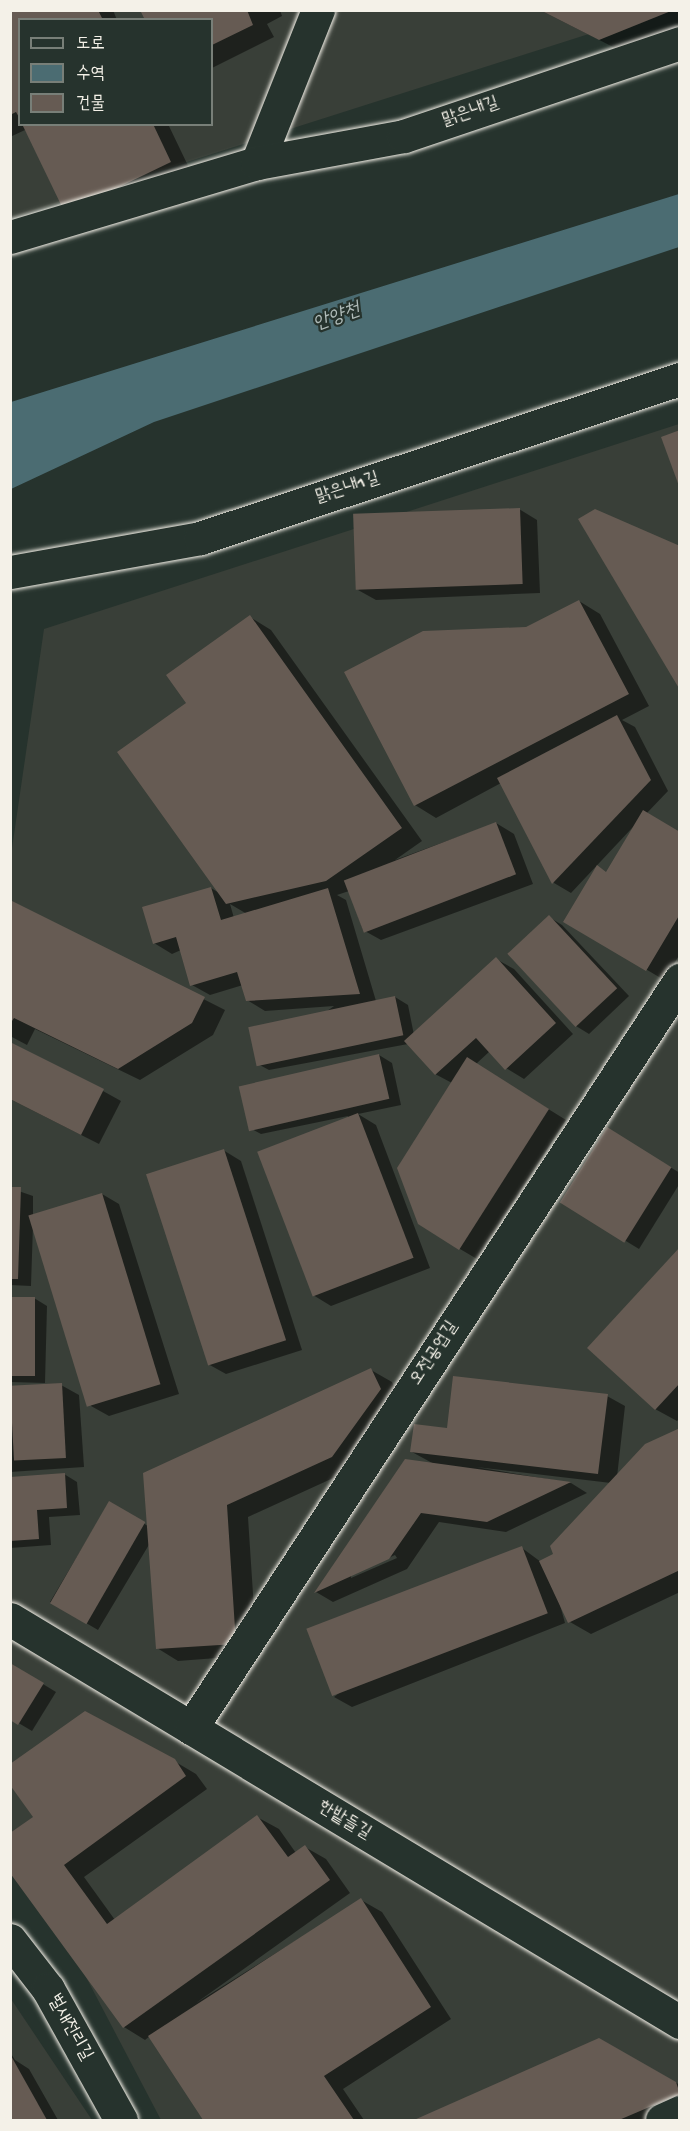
<!DOCTYPE html>
<meta charset="utf-8">
<style>
body{margin:0}
#map{position:relative;width:690px;height:2131px;overflow:hidden;background:#26332d;font-family:"Gochi Hand","Poor Story",sans-serif}
div>[style]{position:absolute}
[style*='--x']{left:calc(var(--x)*1px);top:calc(var(--y)*1px);width:calc(var(--w)*1px);rotate:calc(var(--a)*1deg)}
.built>*{inset:0;background:#393f38}
.water>*{inset:0;background:#4b6c72}
.shadow>*{inset:0;background:#0007}
.building>*{inset:0;background:#665b53;transform-origin:0 0}
.roads{filter:drop-shadow(0 0 2px #f4f1e8) drop-shadow(0 0 2px #f4f1e8)}
.minor>*{height:33px;margin:-16.5px;padding:0 16.5px;transform-origin:16.5px;border-radius:16.5px;background:#26332d}
span{translate:-50% -50%;white-space:nowrap;text-align:center;line-height:1.15;-webkit-text-stroke:4.5px #26332d;paint-order:stroke}
.street-label{font-size:18px;color:#f4f1e8}
.water-label{font-size:20px;color:#b0bcb9;font-style:italic}
.frame{position:absolute;inset:0;border:12px solid #f4f1e8;pointer-events:none}
.legend{position:absolute;left:18px;top:18px;width:195px;height:108px;box-sizing:border-box;background:#26332d;border:2px solid #787f78;margin:0;padding:8px 10px;list-style:none;font-size:18px;color:#f4f1e8}
.legend li{display:flex;align-items:center;gap:12px;height:30px}
.legend b{width:30px;border:2px solid #787f78}
</style>
<div id="map">
<div class="built">
<div style="clip-path:polygon(evenodd,11px 11px,661px 11px,11px 218px,11px 11px,20px 20px,212px 20px,212px 124px,20px 124px,20px 20px)"></div>
<div style="clip-path:polygon(679px 424px,679px 2120px,161px 2120px,11px 1834px,10px 862px,44px 629px)"></div>
<div style="clip-path:polygon(11px 1999px,92px 2120px,11px 2120px)"></div>
</div>
<div class="water">
<div style="clip-path:polygon(679px 194px,679px 247px,154px 422px,11px 489px,11px 402px)"></div>
</div>
<div class="shadow">
<div style="clip-path:polygon(10px 10px,113px 10px,117px 20px,20px 20px,20px 124px,168px 124px,192px 174px,87px 225px,25px 130px,10px 137px)"></div>
<div style="clip-path:polygon(142px 10px,280px 10px,282px 16px,267px 24px,274px 37px,212px 68px,212px 20px)"></div>
<div style="clip-path:polygon(540px 10px,680px 10px,680px 28px,621px 51px)"></div>
<div style="clip-path:polygon(519px 509px,537px 520px,540px 593px,376px 600px,358px 590px)"></div>
<div style="clip-path:polygon(579px 601px,600px 614px,649px 706px,622px 720px,635px 727px,668px 791px,646px 814px,680px 833px,680px 954px,664px 980px,565px 921px,607px 873px,633px 827px,571px 893px,554px 883px,501px 783px,436px 818px,415px 805px,526px 629px)"></div>
<div style="clip-path:polygon(evenodd,250px 617px,271px 630px,422px 841px,395px 860px,496px 823px,514px 834px,533px 884px,381px 940px,363px 930px,349px 891px,337px 895px,346px 900px,376px 1001px,395px 997px,408px 1005px,414px 1035px,496px 959px,514px 969px,573px 1034px,524px 1079px,506px 1068px,490px 1051px,476px 1064px,566px 1120px,477px 1259px,460px 1249px,452px 1083px,435px 1074px,408px 1044px,269px 1070px,256px 1063px,334px 1006px,265px 1011px,247px 1000px,243px 985px,210px 995px,192px 985px,181px 950px,172px 954px,154px 943px,211px 888px,221px 894px,188px 704px,250px 617px,230px 904px,247px 914px,234px 918px,230px 904px)"></div>
<div style="clip-path:polygon(10px 901px,225px 1010px,213px 1035px,140px 1080px,35px 1029px,27px 1045px,10px 1036px)"></div>
<div style="clip-path:polygon(549px 917px,562px 925px,629px 996px,589px 1034px,576px 1026px)"></div>
<div style="clip-path:polygon(379px 1055px,392px 1063px,401px 1105px,358px 1114px,376px 1125px,430px 1268px,331px 1306px,313px 1295px,348px 1116px,261px 1134px,248px 1127px)"></div>
<div style="clip-path:polygon(103px 1091px,121px 1101px,99px 1144px,10px 1099px)"></div>
<div style="clip-path:polygon(607px 1129px,680px 1173px,680px 1183px,639px 1249px,562px 1202px)"></div>
<div style="clip-path:polygon(223px 1150px,241px 1161px,302px 1350px,226px 1374px,208px 1364px)"></div>
<div style="clip-path:polygon(10px 1188px,33px 1196px,33px 1216px,102px 1194px,119px 1204px,179px 1394px,109px 1416px,91px 1406px,33px 1225px,31px 1286px,10px 1285px)"></div>
<div style="clip-path:polygon(680px 1249px,680px 1418px,677px 1421px,655px 1409px)"></div>
<div style="clip-path:polygon(10px 1298px,34px 1298px,47px 1306px,45px 1383px,10px 1382px)"></div>
<div style="clip-path:polygon(371px 1370px,392px 1382px,402px 1402px,353px 1469px,248px 1517px,257px 1655px,178px 1661px,157px 1648px,150px 1543px,98px 1630px,50px 1602px,109px 1503px,148px 1526px)"></div>
<div style="clip-path:polygon(61px 1385px,79px 1395px,84px 1467px,10px 1472px,10px 1388px)"></div>
<div style="clip-path:polygon(evenodd,607px 1396px,625px 1406px,617px 1477px,680px 1429px,680px 1592px,591px 1634px,570px 1622px,557px 1594px,565px 1623px,352px 1707px,334px 1697px,522px 1548px,541px 1562px,555px 1555px,611px 1483px,476px 1467px,571px 1483px,587px 1493px,506px 1532px,439px 1522px,407px 1569px,333px 1602px,316px 1592px,405px 1460px,434px 1464px,412px 1452px,448px 1430px,607px 1396px,395px 1555px,397px 1558px,351px 1578px,351px 1575px,395px 1555px)"></div>
<div style="clip-path:polygon(64px 1474px,77px 1482px,80px 1515px,49px 1517px,51px 1545px,10px 1548px,10px 1478px)"></div>
<div style="clip-path:polygon(10px 1664px,56px 1692px,32px 1731px,10px 1718px)"></div>
<div style="clip-path:polygon(174px 1761px,196px 1774px,207px 1789px,84px 1877px,115px 1920px,257px 1817px,279px 1829px,296px 1853px,305px 1847px,326px 1859px,350px 1893px,196px 2003px,361px 1900px,382px 1912px,451px 2019px,343px 2089px,364px 2120px,205px 2120px,150px 2036px,145px 2040px,124px 2027px,10px 1871px)"></div>
<div style="clip-path:polygon(599px 2039px,680px 2085px,680px 2111px,659px 2120px,417px 2120px)"></div>
<div style="clip-path:polygon(10px 2052px,15px 2060px,29px 2069px,58px 2120px,10px 2120px)"></div>
</div>
<div class="building">
<div style="clip-path:polygon(10px 10px,98px 10px,103px 20px,20px 20px,20px 119px,16px 112px,10px 115px)"></div>
<div style="clip-path:polygon(140px 10px,247px 10px,253px 25px,212px 45px,212px 20px,145px 20px)"></div>
<div style="clip-path:polygon(540px 10px,671px 10px,671px 11px,599px 40px)"></div>
<div style="clip-path:polygon(22px 124px,153px 124px,171px 162px,65px 213px)"></div>
<div style="clip-path:polygon(680px 430px,680px 486px,679px 486px,661px 437px)"></div>
<div style="left:520px;top:508px;width:76px;height:167px;rotate:88deg"></div>
<div style="clip-path:polygon(595px 509px,680px 546px,680px 690px,578px 519px)"></div>
<div style="clip-path:polygon(579px 600px,629px 694px,414px 806px,344px 672px,423px 631px,526px 627px)"></div>
<div style="clip-path:polygon(250px 615px,402px 828px,326px 881px,226px 904px,117px 752px,186px 703px,166px 675px)"></div>
<div style="clip-path:polygon(617px 715px,651px 780px,552px 884px,497px 778px)"></div>
<div style="clip-path:polygon(643px 810px,680px 832px,680px 914px,646px 971px,563px 922px,597px 865px,606px 872px)"></div>
<div style="left:496px;top:822px;width:56px;height:163px;rotate:69deg"></div>
<div style="clip-path:polygon(211px 887px,221px 920px,328px 888px,360px 994px,246px 1001px,237px 972px,190px 986px,176px 937px,153px 944px,142px 907px)"></div>
<div style="clip-path:polygon(10px 900px,205px 997px,192px 1023px,118px 1069px,14px 1018px,10px 1024px)"></div>
<div style="left:549px;top:915px;width:100px;height:57px;rotate:47deg"></div>
<div style="clip-path:polygon(496px 957px,556px 1023px,505px 1070px,476px 1038px,435px 1075px,404px 1041px)"></div>
<div style="left:395px;top:996px;width:40px;height:150px;rotate:78deg"></div>
<div style="clip-path:polygon(10px 1042px,104px 1089px,81px 1135px,10px 1099px)"></div>
<div style="left:379px;top:1054px;width:46px;height:144px;rotate:77deg"></div>
<div style="clip-path:polygon(467px 1057px,549px 1109px,459px 1250px,418px 1224px,397px 1168px)"></div>
<div style="left:358px;top:1113px;width:155px;height:108px;rotate:69deg"></div>
<div style="left:607px;top:1127px;width:76px;height:89px;rotate:32deg"></div>
<div style="left:224px;top:1149px;width:201px;height:82px;rotate:72deg"></div>
<div style="clip-path:polygon(10px 1187px,21px 1187px,18px 1279px,10px 1279px)"></div>
<div style="left:102px;top:1193px;width:200px;height:77px;rotate:73deg"></div>
<div style="clip-path:polygon(680px 1247px,680px 1383px,655px 1410px,587px 1348px)"></div>
<div style="left:10px;top:1297px;width:25px;height:79px"></div>
<div style="clip-path:polygon(371px 1368px,381px 1389px,332px 1457px,227px 1505px,236px 1644px,156px 1649px,143px 1473px)"></div>
<div style="clip-path:polygon(453px 1376px,608px 1394px,598px 1474px,410px 1452px,414px 1424px,447px 1428px)"></div>
<div style="left:62px;top:1383px;width:75px;height:52px;rotate:87deg"></div>
<div style="clip-path:polygon(680px 1428px,680px 1570px,568px 1623px,539px 1561px,553px 1554px,550px 1546px,645px 1444px)"></div>
<div style="clip-path:polygon(405px 1459px,571px 1482px,487px 1522px,421px 1513px,389px 1559px,314px 1593px)"></div>
<div style="clip-path:polygon(65px 1473px,67px 1508px,37px 1510px,39px 1539px,10px 1541px,10px 1477px)"></div>
<div style="left:109px;top:1501px;width:42px;height:118px;rotate:30deg"></div>
<div style="left:522px;top:1546px;width:72px;height:231px;rotate:69deg"></div>
<div style="clip-path:polygon(10px 1663px,44px 1683px,18px 1725px,10px 1720px)"></div>
<div style="clip-path:polygon(85px 1711px,175px 1759px,186px 1776px,64px 1865px,107px 1924px,257px 1815px,288px 1857px,305px 1845px,330px 1880px,123px 2028px,10px 1873px,10px 1833px,33px 1817px,10px 1785px,10px 1764px)"></div>
<div style="clip-path:polygon(361px 1898px,431px 2007px,324px 2076px,354px 2120px,203px 2120px,148px 2036px)"></div>
<div style="clip-path:polygon(599px 2038px,676px 2082px,680px 2094px,619px 2120px,414px 2120px)"></div>
<div style="clip-path:polygon(10px 2054px,47px 2120px,10px 2120px)"></div>
</div>
<div class="roads">
<div class="minor">
<div style="--x:257;--y:163;--w:165;--a:-68.3"></div>
<div style="--x:10;--y:237;--w:258;--a:-16.7"></div>
<div style="--x:257;--y:163;--w:149;--a:-10.4"></div>
<div style="--x:404;--y:136;--w:291;--a:-18.6"></div>
<div style="--x:10;--y:572;--w:193;--a:-10.1"></div>
<div style="--x:200;--y:538;--w:506;--a:-18.33"></div>
<div style="--x:10;--y:1619;--w:782;--a:31.03"></div>
<div style="--x:191;--y:1728;--w:894;--a:-56.83"></div>
<div style="--x:10;--y:1940;--w:62;--a:52.2"></div>
<div style="--x:48;--y:1989;--w:150;--a:60.9"></div>
<div style="--x:662;--y:2120;--w:20;--a:-24"></div>
</div>
</div>
<div class="street-label">
<span style="left:471px;top:113px;rotate:-19deg">맑은내길</span>
<span style="left:348px;top:489px;rotate:-18deg">맑은내1길</span>
<span style="left:435px;top:1354px;rotate:-57deg">오전공업길</span>
<span style="left:344px;top:1821px;rotate:31deg">한밭들길</span>
<span style="left:69px;top:2028px;rotate:61deg">벌새전리길</span>
</div>
<div class="water-label">
<span style="left:337px;top:318px;rotate:-20deg">안양천</span>
</div>
<div class="frame"></div>
<ul class="legend">
<li><b style="height:8px;background:#26332d"></b>도로</li>
<li><b style="height:16px;background:#4b6c72"></b>수역</li>
<li><b style="height:16px;background:#665b53"></b>건물</li>
</ul>
</div>
